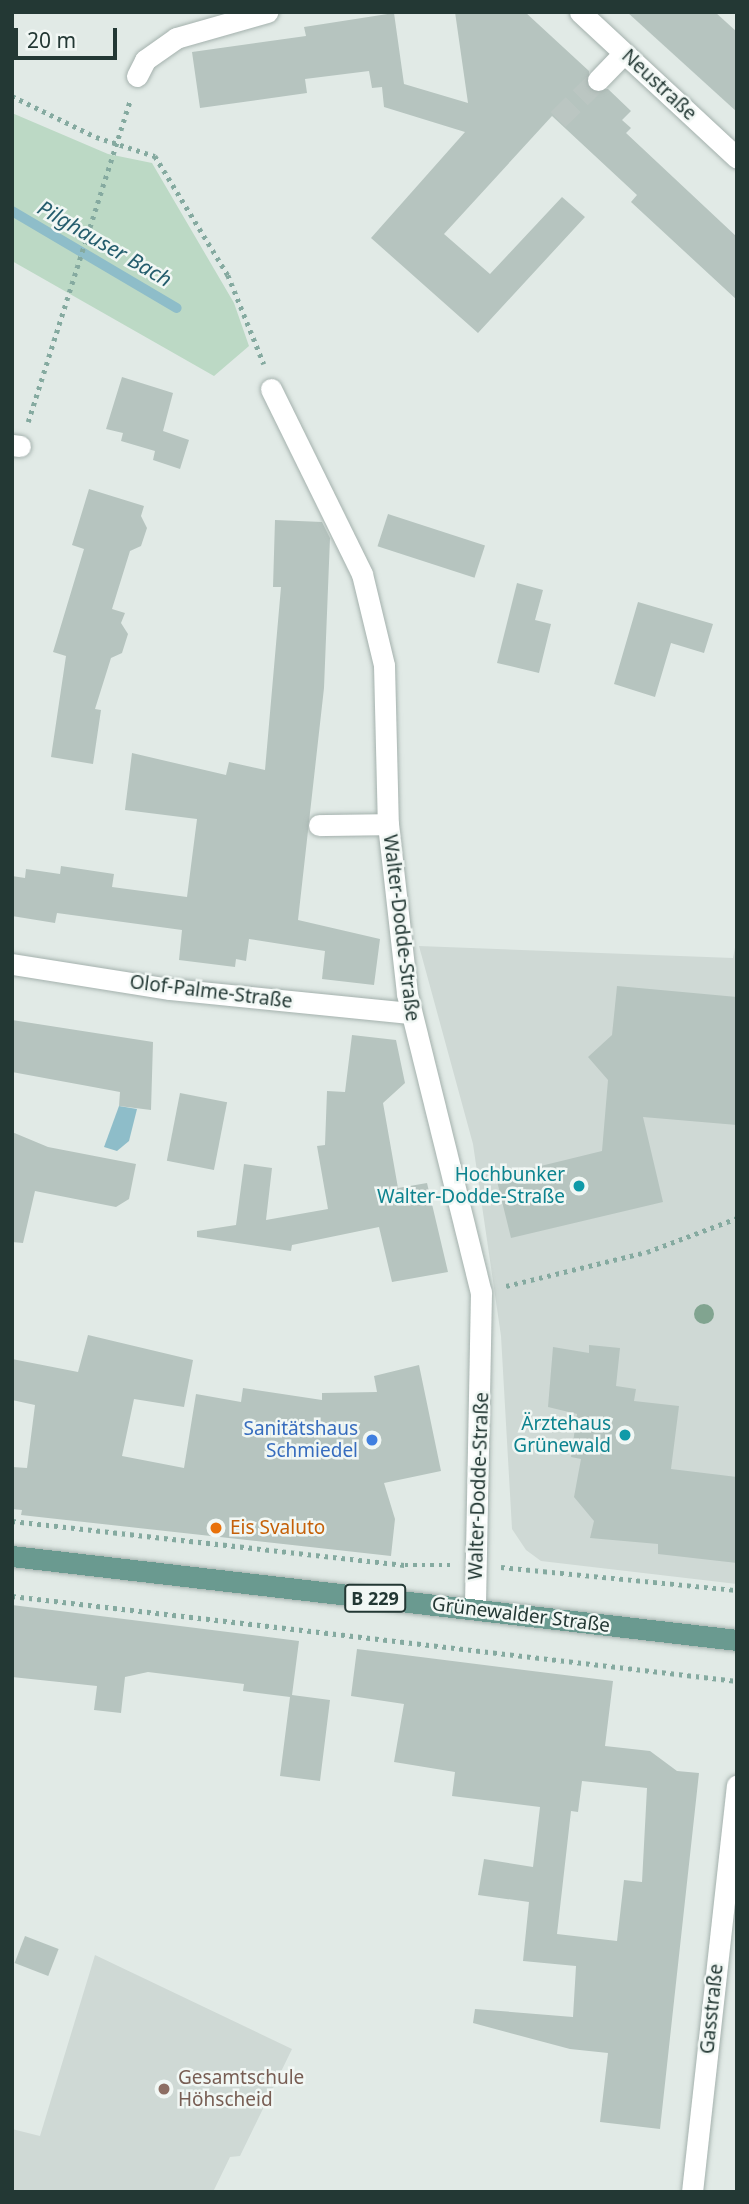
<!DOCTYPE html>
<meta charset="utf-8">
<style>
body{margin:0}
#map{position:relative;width:749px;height:2204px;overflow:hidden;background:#e1eae6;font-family:"Noto Sans",sans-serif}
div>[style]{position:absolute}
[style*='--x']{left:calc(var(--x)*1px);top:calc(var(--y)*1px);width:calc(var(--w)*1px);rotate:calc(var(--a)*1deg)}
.built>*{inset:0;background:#cfd9d5}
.green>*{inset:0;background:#bcd9c5}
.water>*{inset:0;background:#8ebdc9}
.stream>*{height:10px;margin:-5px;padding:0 5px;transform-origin:5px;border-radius:5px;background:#8ebdc9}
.building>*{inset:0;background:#b6c4bf;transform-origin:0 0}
.minor-tunnel>*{height:21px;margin-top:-10.5px;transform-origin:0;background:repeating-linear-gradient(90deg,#bbc6c2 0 21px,transparent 0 31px)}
.path>*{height:4.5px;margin-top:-2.25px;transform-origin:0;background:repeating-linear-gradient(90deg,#85aaa0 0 3.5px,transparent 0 8.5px)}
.roads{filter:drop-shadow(0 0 2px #a4b1ad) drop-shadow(0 0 2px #a4b1ad)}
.minor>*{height:21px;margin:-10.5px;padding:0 10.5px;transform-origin:10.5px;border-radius:10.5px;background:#fff}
.major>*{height:21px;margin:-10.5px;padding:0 10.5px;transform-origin:10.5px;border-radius:10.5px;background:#6a9a90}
.trees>*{width:20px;height:20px;margin:-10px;border-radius:50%;background:#81a490}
.dots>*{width:19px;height:19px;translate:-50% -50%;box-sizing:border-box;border:4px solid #f1f7f4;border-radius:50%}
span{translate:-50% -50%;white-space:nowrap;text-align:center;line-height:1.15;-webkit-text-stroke:5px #f1f7f4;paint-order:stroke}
.shield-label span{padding:2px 5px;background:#f1f7f4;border:2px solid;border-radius:5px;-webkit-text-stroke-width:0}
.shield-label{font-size:18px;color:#233834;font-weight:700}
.street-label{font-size:19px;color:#233834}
.culture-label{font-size:19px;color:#0d838f}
.right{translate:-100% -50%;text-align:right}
.shop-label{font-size:19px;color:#366cbe}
.food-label{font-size:19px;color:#c56008}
.left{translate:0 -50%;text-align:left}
.education-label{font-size:19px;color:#785e54}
.water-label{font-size:21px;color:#245d6d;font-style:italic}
.frame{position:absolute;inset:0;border:14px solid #233834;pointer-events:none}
.scale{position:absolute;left:14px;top:28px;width:103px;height:32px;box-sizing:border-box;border:4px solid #233834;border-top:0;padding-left:9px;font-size:21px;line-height:24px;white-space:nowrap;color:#233834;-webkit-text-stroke:5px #f1f7f4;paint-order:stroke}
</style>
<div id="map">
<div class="built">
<div style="clip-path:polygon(737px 937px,737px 1584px,541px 1561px,526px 1550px,512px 1529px,501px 1336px,473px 1144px,419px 946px,733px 958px)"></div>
<div style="clip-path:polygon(95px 1955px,292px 2049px,240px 2156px,230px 2157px,213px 2192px,12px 2192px,12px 2129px,40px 2136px)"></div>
</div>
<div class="green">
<div style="clip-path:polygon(12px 113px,108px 154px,152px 163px,234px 303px,249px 346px,214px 376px,12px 261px)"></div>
</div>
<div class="water">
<div style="clip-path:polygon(119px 1106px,137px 1109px,129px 1141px,117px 1151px,104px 1147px)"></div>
</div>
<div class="stream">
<div style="--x:12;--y:211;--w:191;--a:30.5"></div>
</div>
<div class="building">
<div style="clip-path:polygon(455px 12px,525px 12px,589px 71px,589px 90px,608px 89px,631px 111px,622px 120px,631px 128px,626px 133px,737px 237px,737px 300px,631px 202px,637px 195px,552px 116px,444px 234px,490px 274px,562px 197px,585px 217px,478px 333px,371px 238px,465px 132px,384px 107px,382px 87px,372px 88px,369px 71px,305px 79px,307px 93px,200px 108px,192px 52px,306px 36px,304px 27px,394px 13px,404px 84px,468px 103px)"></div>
<div style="clip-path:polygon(627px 12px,715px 12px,737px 32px,737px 112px)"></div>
<div style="clip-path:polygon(122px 377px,173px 393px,163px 431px,189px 440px,180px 469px,153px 460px,155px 451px,121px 441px,123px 433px,106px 429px)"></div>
<div style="clip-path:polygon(89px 489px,144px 506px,141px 516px,147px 528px,141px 546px,130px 551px,112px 609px,125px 613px,121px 623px,128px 634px,122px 653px,111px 658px,95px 709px,101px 710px,93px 764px,51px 757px,66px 656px,53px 652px,84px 549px,72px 545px)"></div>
<div style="left:388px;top:514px;width:102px;height:34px;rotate:18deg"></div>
<div style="clip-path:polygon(275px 520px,322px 522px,330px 538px,324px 688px,298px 920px,380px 939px,374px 985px,322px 979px,325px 951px,249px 939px,246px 961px,236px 959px,235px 967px,179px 960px,182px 930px,57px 913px,55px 923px,12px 916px,12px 876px,25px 878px,26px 869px,60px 874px,61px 866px,114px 874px,112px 887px,187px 897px,197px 819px,125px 810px,132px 753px,226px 775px,229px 762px,265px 770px,281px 587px,273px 587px)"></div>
<div style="clip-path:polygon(517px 583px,543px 590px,535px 620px,551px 624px,539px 673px,497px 663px)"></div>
<div style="clip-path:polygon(638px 602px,713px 624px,704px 653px,671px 643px,655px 697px,614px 684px)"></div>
<div style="clip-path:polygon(617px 986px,737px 997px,737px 1125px,643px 1117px,663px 1202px,511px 1238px,496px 1177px,602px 1151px,608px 1080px,588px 1057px,612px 1035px)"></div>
<div style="clip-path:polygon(12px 1020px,153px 1042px,151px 1110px,119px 1106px,120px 1092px,12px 1072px)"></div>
<div style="clip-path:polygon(352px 1035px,396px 1040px,405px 1083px,383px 1103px,398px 1188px,427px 1183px,448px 1272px,392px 1282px,379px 1227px,292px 1245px,291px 1251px,197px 1237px,197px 1231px,236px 1225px,244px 1164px,272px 1168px,266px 1220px,328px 1209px,317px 1146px,325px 1145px,327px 1091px,345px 1092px)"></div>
<div style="left:180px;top:1093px;width:48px;height:69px;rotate:11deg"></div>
<div style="clip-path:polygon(12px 1132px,48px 1147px,136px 1164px,129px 1199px,116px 1207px,35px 1191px,23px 1243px,12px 1242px)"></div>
<div style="clip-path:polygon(88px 1335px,193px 1360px,184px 1407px,134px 1399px,122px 1456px,184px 1468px,196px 1394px,241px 1402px,243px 1388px,322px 1400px,322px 1393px,377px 1392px,374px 1376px,419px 1365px,441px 1471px,384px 1483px,395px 1519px,391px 1556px,21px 1515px,22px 1510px,12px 1509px,12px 1467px,27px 1468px,35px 1405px,12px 1400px,12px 1359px,78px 1372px)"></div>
<div style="clip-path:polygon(589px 1345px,620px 1348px,616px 1386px,636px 1389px,634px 1401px,679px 1406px,671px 1469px,737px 1477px,737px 1563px,658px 1554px,658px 1544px,590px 1538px,594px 1521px,574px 1497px,581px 1459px,571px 1457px,577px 1414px,548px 1407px,553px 1347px,589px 1353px)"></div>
<div style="clip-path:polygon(12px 1605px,299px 1641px,292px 1695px,330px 1700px,320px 1781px,280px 1776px,290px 1697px,243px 1691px,244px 1684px,148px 1672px,125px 1677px,121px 1713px,94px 1710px,97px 1686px,12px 1677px)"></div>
<div style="clip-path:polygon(evenodd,357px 1649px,613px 1681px,605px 1746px,650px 1751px,677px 1771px,699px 1773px,660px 2129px,600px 2122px,608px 2053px,570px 2049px,473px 2023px,475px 2009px,573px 2017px,576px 1966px,523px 1961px,529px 1902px,478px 1895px,484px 1859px,533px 1867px,540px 1807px,452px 1796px,455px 1772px,394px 1762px,404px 1704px,351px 1696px,357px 1649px,582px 1781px,647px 1788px,642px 1882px,624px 1880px,617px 1941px,557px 1934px,571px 1811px,578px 1812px,582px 1781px)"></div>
<div style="left:25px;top:1936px;width:36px;height:29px;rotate:21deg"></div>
</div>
<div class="minor-tunnel">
<div style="--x:558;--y:119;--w:56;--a:-44.3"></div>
</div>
<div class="path">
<div style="--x:12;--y:96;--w:93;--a:26"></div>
<div style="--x:96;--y:137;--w:62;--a:17.9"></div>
<div style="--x:155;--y:156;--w:140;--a:58.5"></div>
<div style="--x:228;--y:275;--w:96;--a:68"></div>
<div style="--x:28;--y:422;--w:338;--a:-72.4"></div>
<div style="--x:506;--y:1286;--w:145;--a:-13.6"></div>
<div style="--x:647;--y:1252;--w:96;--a:-20.7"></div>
<div style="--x:12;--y:1521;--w:395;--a:6.4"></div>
<div style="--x:405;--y:1565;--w:45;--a:0"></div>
<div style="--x:501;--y:1567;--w:237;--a:5.6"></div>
<div style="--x:12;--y:1596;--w:730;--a:6.69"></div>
</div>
<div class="roads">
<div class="minor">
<div style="--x:580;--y:12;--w:214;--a:42.9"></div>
<div style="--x:137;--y:76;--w:18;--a:-63"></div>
<div style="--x:145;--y:60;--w:38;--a:-35"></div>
<div style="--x:176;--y:38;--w:95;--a:-15.9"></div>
<div style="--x:598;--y:80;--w:37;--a:-46"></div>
<div style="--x:271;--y:389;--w:206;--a:63.8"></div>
<div style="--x:362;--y:574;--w:94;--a:76.4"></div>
<div style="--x:384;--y:665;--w:159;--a:88.6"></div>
<div style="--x:388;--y:824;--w:171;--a:83.6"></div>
<div style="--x:407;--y:994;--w:307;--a:76.1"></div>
<div style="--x:481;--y:1292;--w:317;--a:91.1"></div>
<div style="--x:12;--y:445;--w:8;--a:7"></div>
<div style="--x:319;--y:825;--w:69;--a:-0.8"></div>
<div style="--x:12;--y:964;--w:160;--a:9"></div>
<div style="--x:170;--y:989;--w:241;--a:5.7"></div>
<div style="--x:692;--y:2192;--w:409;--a:-83.7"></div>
</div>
<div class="major">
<div style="--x:12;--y:1556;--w:730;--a:6.61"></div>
</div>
</div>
<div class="trees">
<div style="left:704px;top:1314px"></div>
</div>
<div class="dots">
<div style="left:579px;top:1186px;background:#0f9aa8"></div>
<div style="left:625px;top:1435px;background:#0f9aa8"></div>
<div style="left:372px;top:1440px;background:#3f7fe0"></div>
<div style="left:216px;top:1528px;background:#e8710a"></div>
<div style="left:164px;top:2089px;background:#8d6e63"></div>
</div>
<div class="shield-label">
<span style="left:375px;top:1598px">B 229</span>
</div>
<div class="street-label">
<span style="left:659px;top:85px;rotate:43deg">Neustraße</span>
<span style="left:401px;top:928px;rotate:83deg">Walter-Dodde-Straße</span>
<span style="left:211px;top:992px;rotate:7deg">Olof-Palme-Straße</span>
<span style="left:479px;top:1486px;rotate:-88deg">Walter-Dodde-Straße</span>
<span style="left:521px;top:1615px;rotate:7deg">Grünewalder Straße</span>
<span style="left:712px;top:2009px;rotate:-84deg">Gasstraße</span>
</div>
<div class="culture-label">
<span class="right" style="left:565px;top:1186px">Hochbunker<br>Walter-Dodde-Straße</span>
<span class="right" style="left:611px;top:1435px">Ärztehaus<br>Grünewald</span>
</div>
<div class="shop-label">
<span class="right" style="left:358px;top:1440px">Sanitätshaus<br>Schmiedel</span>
</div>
<div class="food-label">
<span class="left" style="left:230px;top:1528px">Eis Svaluto</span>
</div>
<div class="education-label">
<span class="left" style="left:178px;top:2089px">Gesamtschule<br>Höhscheid</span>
</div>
<div class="water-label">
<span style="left:105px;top:243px;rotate:30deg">Pilghauser Bach</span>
</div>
<div class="frame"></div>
<div class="scale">20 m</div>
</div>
